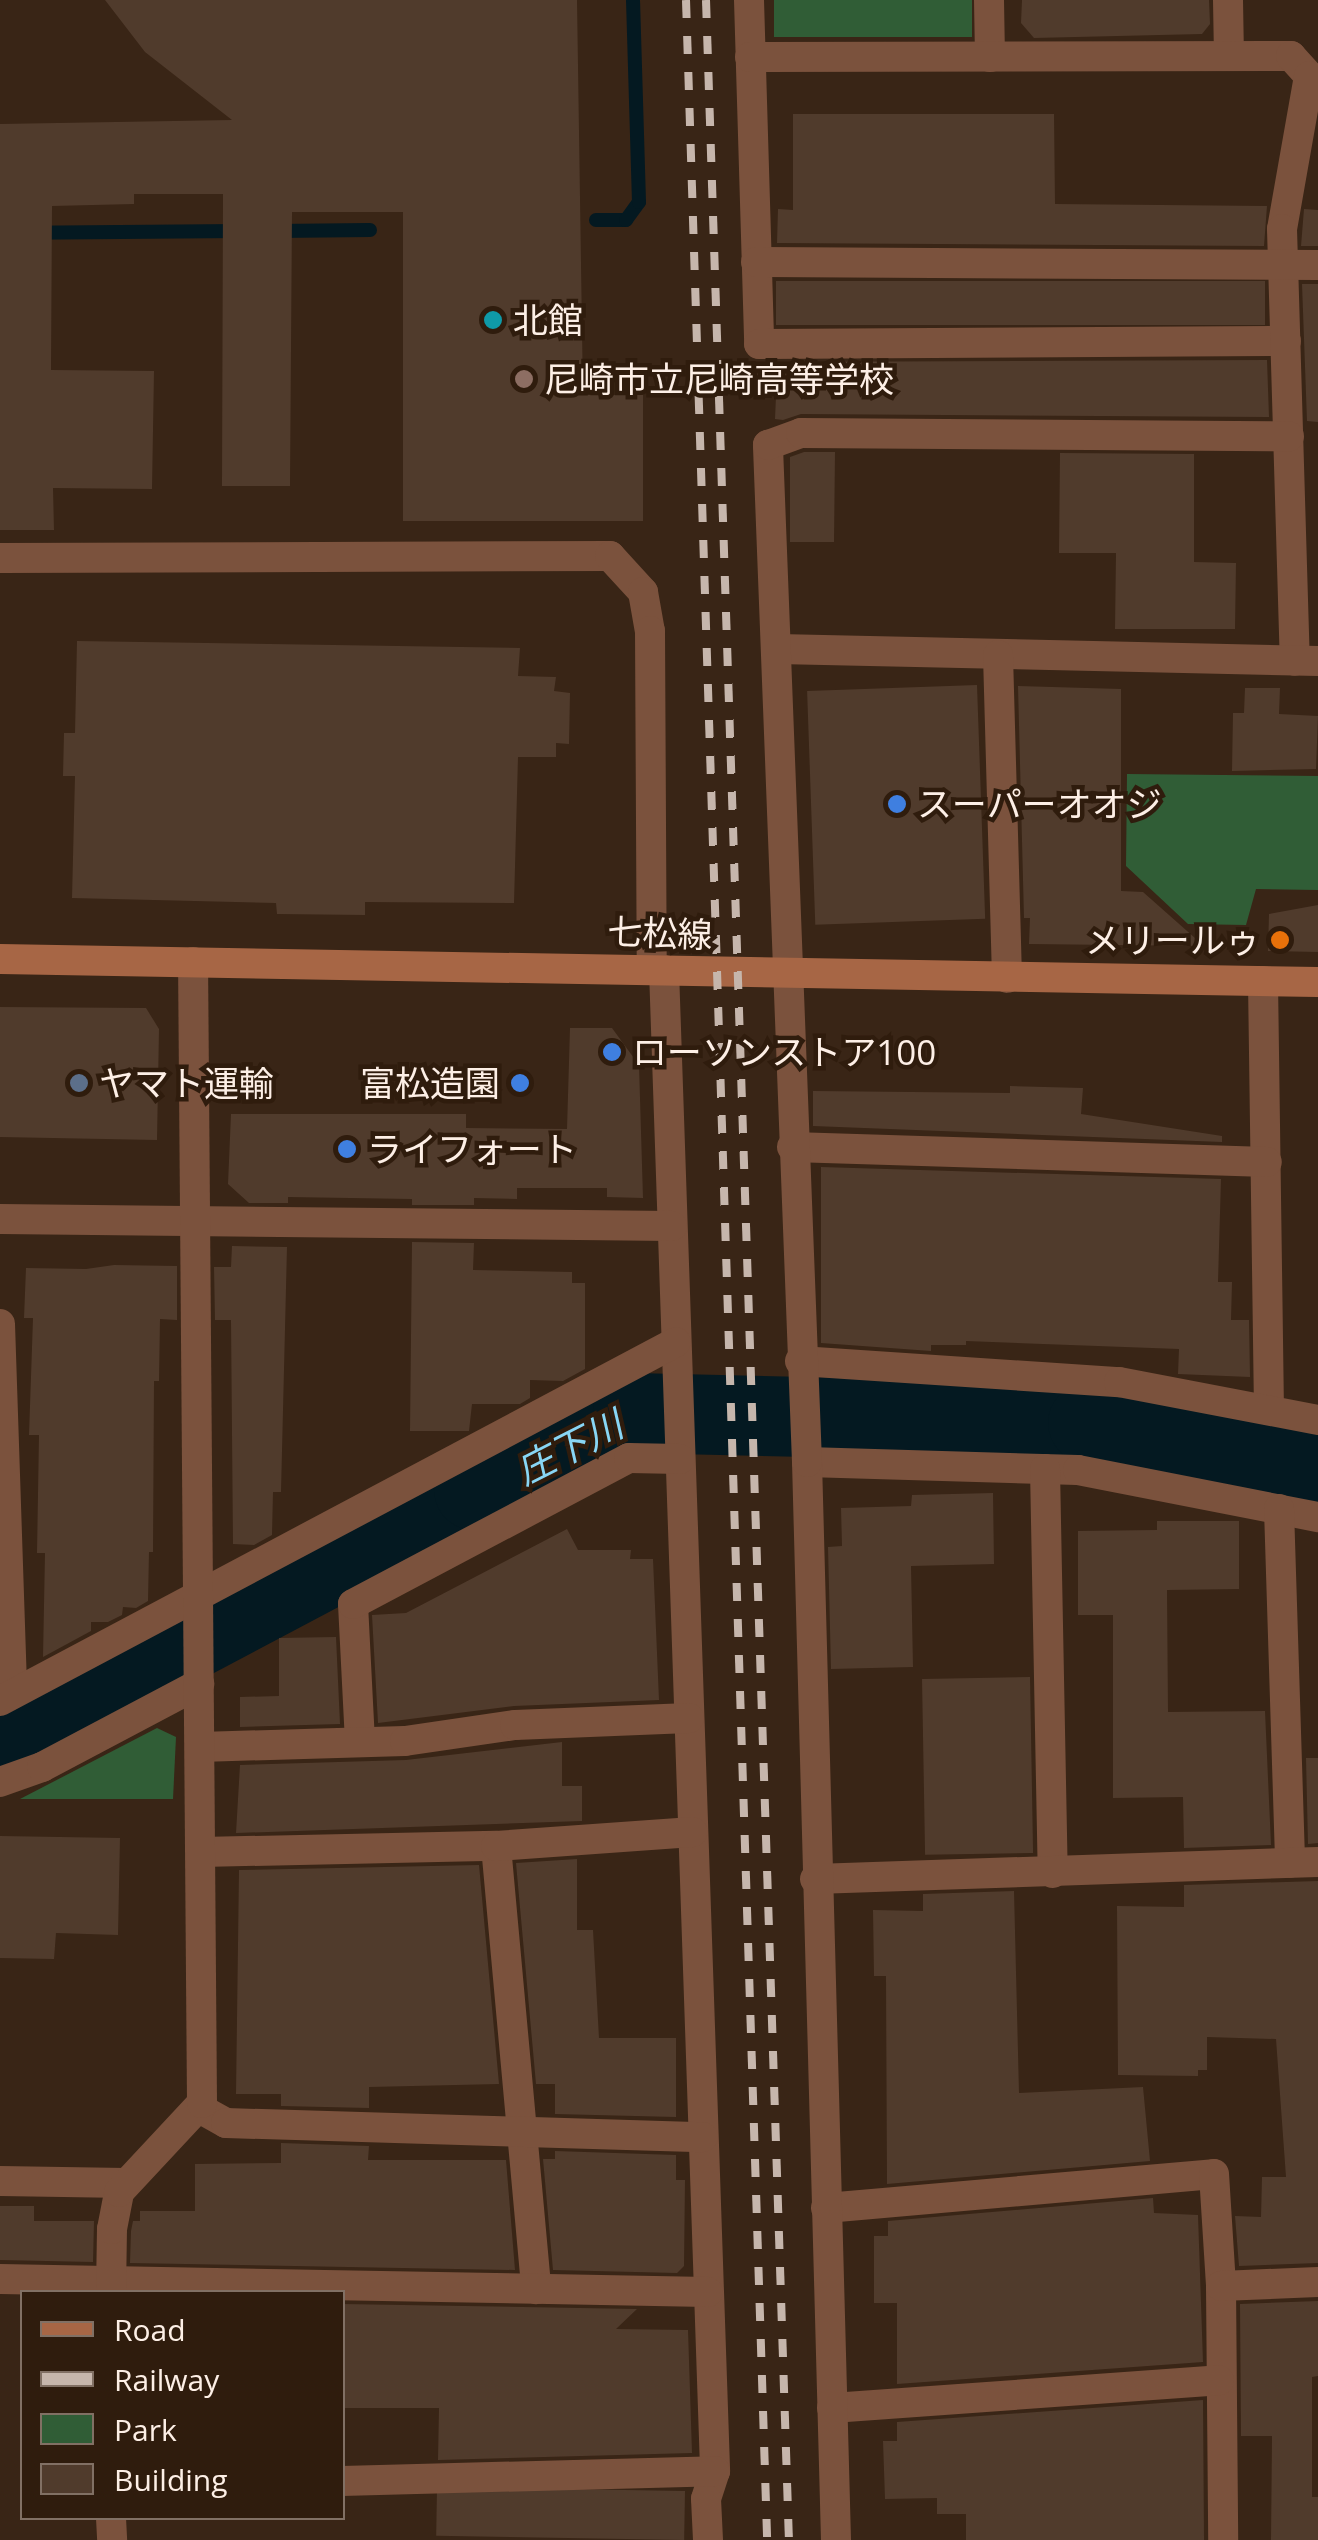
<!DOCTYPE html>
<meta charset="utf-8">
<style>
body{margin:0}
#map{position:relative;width:1318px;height:2540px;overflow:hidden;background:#392516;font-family:"Open Sans","Noto Sans JP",sans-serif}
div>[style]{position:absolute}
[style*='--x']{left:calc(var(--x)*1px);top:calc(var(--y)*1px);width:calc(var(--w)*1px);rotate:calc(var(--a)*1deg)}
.green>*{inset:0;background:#305d36;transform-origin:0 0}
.stream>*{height:14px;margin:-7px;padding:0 7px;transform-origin:7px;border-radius:7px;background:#041921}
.river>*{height:80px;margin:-40px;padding:0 40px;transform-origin:40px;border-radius:40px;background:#041921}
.building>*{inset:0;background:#503b2c;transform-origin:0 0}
.street>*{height:30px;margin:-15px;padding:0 15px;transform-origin:15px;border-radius:15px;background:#7b523d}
.secondary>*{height:30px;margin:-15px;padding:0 15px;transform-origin:15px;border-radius:15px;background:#a76645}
.rail>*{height:8px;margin-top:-4px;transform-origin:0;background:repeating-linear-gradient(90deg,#c6b6ac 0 18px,transparent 0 36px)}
.dots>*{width:28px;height:28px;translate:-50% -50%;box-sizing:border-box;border:5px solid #2f1c0d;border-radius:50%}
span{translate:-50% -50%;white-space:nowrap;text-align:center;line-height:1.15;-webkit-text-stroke:9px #2f1c0d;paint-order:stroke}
.poi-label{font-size:35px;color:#fdefe6}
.left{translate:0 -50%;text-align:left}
.right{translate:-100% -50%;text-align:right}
.street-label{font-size:35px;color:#fdefe6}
.water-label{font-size:38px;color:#88d6f5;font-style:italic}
.legend{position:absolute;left:20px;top:2290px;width:325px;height:230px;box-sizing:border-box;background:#2f1c0d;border:2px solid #817064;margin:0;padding:12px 18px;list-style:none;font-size:30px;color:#fdefe6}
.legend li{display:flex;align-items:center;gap:20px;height:50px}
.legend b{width:50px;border:2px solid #817064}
</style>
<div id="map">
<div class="green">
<div style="left:774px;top:0;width:198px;height:37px"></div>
<div style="clip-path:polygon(1127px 774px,1318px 776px,1318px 890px,1256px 889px,1246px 925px,1188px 924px,1126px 866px)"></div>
<div style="clip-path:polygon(157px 1728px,176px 1737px,173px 1799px,20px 1799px)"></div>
</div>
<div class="stream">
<div style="--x:596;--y:220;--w:30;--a:0"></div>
<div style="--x:626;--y:220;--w:22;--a:-54"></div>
<div style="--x:639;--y:202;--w:202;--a:-91.7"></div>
<div style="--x:276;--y:231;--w:94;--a:-0.6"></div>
<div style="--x:0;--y:233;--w:239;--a:-0.5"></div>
</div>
<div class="river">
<div style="--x:0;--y:1741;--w:536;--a:-27.9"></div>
<div style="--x:474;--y:1490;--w:177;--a:-25.8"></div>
<div style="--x:633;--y:1413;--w:455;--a:1.3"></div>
<div style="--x:1088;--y:1423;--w:234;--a:10.8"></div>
</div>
<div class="building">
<div style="clip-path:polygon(105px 0,577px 0,583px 395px,643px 395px,643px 521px,403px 521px,403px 212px,292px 212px,290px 486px,222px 486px,223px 194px,134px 194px,134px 204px,52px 206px,51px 370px,154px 371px,152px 489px,53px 488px,54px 530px,0 530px,0 124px,232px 120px,145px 52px)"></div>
<div style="clip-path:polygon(1022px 0,1209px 0,1210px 24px,1202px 34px,1034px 38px,1021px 23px)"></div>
<div style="clip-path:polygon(793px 114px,1054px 114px,1055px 204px,1267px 206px,1264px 246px,777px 243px,778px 209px,793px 210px)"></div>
<div style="clip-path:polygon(1304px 209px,1318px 210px,1318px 246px,1301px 246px)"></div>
<div style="left:776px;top:281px;width:489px;height:44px"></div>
<div style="clip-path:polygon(1302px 284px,1318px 284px,1318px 422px,1307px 421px)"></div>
<div style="clip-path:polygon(1267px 360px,1269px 417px,801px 414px,783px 420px,775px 419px,776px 396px,752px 395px,754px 362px)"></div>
<div style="clip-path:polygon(804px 452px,835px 452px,834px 542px,790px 542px,790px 457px)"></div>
<div style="clip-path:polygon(1060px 453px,1194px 454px,1194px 562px,1236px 563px,1235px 629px,1115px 629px,1116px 553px,1059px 553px)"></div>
<div style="clip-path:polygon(77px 641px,520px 648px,518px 676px,556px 677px,554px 691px,570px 693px,569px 744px,556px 743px,556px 757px,518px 757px,514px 903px,365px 902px,365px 915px,277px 914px,276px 903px,72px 898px,75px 776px,63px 776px,64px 733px,75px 733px)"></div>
<div style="left:977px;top:685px;width:234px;height:170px;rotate:88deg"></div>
<div style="clip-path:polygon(1018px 686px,1121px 689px,1121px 891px,1143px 892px,1204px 946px,1029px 944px,1030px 918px,1024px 918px)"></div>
<div style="clip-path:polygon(1245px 688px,1280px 688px,1279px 714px,1318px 716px,1316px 769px,1232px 771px,1233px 713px,1244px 713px)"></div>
<div style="clip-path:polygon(1318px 905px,1318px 952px,1268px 951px,1269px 914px)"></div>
<div style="clip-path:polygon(0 1007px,146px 1008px,159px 1029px,157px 1140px,0 1137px)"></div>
<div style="clip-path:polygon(570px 1028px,612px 1028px,639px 1065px,643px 1198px,607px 1197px,607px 1188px,517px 1188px,517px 1199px,474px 1198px,474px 1205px,412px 1205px,412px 1199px,288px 1197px,288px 1203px,249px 1203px,228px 1184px,231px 1114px,466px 1114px,466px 1128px,567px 1129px)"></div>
<div style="clip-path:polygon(1010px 1086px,1083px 1088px,1081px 1114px,1222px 1136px,1222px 1142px,813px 1126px,813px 1091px,1010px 1093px)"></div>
<div style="clip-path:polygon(821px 1167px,1221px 1179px,1218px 1282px,1232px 1282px,1231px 1320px,1249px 1320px,1250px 1377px,1178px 1374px,1179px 1349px,966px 1341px,966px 1345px,931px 1345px,931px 1351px,821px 1343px)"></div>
<div style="clip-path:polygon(412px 1242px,474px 1243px,473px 1270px,572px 1272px,572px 1283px,585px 1283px,585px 1369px,563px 1381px,530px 1380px,530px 1398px,520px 1404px,472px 1404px,469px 1431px,410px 1431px)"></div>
<div style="clip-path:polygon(232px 1246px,287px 1247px,281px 1492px,273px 1492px,272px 1535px,254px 1545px,233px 1544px,231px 1320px,215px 1320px,214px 1267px,231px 1267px)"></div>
<div style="clip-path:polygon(114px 1265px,177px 1266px,177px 1320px,160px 1319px,159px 1381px,154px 1381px,153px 1552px,149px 1552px,148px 1601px,136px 1608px,123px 1607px,122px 1615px,108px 1622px,91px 1622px,91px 1631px,43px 1657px,45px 1553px,37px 1553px,39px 1435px,29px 1435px,33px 1318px,24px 1318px,26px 1268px,86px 1269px)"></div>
<div style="clip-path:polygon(993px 1493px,994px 1564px,911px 1566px,913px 1667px,831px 1669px,828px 1547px,842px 1546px,841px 1508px,911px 1506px,912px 1495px)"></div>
<div style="clip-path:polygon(1157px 1521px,1239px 1521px,1239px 1589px,1167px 1590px,1168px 1712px,1265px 1711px,1271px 1845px,1184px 1848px,1183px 1797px,1113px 1798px,1113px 1615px,1078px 1615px,1078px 1531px,1157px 1530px)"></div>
<div style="clip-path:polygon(567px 1529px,578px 1550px,631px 1550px,630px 1559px,653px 1559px,659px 1700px,514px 1706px,378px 1723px,372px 1615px,406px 1613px)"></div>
<div style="clip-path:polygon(336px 1637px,340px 1724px,240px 1727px,240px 1697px,279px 1696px,279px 1638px)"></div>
<div style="left:1030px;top:1677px;width:176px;height:108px;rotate:89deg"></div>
<div style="clip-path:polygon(562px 1742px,562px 1786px,582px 1786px,582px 1821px,236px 1833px,240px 1765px,406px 1760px)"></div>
<div style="clip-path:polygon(1306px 1758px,1318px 1758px,1318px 1843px,1308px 1844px)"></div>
<div style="clip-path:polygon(0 1836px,120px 1838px,118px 1935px,56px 1933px,54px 1959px,0 1958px)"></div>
<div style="clip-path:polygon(577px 1859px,577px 1930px,593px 1930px,599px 2038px,676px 2038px,676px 2117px,555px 2114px,555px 2084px,536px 2084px,516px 1863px)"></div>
<div style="clip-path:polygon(479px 1865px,499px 2084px,369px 2087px,369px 2108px,281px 2106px,281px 2094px,236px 2094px,239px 1870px)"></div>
<div style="clip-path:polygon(1318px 1881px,1318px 2263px,1239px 2266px,1235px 2216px,1261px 2217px,1262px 2177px,1286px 2177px,1276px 2039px,1207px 2037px,1207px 2070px,1198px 2070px,1198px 2076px,1118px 2075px,1117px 1906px,1184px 1907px,1184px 1885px)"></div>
<div style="clip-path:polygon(1014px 1891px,1019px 2093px,1143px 2087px,1150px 2161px,887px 2184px,886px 1976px,874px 1976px,873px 1910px,923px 1911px,923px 1894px)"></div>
<div style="clip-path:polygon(281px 2143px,369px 2146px,368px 2160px,506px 2160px,515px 2270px,130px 2263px,131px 2231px,133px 2221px,140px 2221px,140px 2211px,195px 2211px,195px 2164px,281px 2163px)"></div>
<div style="clip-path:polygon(555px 2151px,676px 2155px,676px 2180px,685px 2180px,684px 2266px,677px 2273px,553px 2270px,543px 2159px,555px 2159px)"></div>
<div style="clip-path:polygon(1153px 2198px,1154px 2213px,1198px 2215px,1203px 2362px,897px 2384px,897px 2303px,874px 2303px,874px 2236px,888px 2236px,888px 2221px)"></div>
<div style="clip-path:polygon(0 2206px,34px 2206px,34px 2221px,94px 2221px,93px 2262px,0 2260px)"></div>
<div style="clip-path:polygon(1318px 2301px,1318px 2376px,1312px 2377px,1312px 2497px,1318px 2497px,1318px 2540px,1271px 2540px,1272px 2436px,1241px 2436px,1240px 2304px)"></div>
<div style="clip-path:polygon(342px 2304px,637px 2309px,616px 2329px,688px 2330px,692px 2453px,438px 2460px,439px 2408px,342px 2408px)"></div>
<div style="clip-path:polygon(1203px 2400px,1204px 2540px,966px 2540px,966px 2514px,937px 2514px,937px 2498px,885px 2499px,883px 2441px,897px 2441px,897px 2422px)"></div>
<div style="left:685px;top:2491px;width:49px;height:248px;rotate:91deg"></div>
</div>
<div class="street">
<div style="--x:749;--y:0;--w:344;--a:88.3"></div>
<div style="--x:759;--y:344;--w:527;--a:-0.33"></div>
<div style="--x:989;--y:0;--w:57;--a:89"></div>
<div style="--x:1228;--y:0;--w:56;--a:89"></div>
<div style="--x:750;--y:57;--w:541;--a:-0.11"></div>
<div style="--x:1291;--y:56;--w:27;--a:48"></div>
<div style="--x:1309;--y:76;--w:155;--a:100"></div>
<div style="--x:1282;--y:229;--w:432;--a:88.3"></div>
<div style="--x:756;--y:262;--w:562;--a:0.31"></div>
<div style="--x:0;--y:558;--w:610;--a:-0.19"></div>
<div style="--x:610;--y:556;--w:49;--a:47.5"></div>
<div style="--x:643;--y:592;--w:40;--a:80"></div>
<div style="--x:650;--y:631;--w:339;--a:89.7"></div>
<div style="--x:778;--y:649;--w:540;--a:1.27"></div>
<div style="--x:998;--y:655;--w:323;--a:88.4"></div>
<div style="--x:664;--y:970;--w:1502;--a:88.05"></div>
<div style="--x:715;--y:2471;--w:29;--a:108"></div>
<div style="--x:706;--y:2499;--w:41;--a:87.2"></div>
<div style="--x:1263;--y:981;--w:429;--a:89.2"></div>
<div style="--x:792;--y:1147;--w:475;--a:1.8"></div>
<div style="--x:0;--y:1219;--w:672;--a:0.6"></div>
<div style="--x:0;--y:1324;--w:370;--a:88.1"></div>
<div style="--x:800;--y:1361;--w:320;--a:3.8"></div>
<div style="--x:1119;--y:1382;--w:203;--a:10.8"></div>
<div style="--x:807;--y:1462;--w:271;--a:1.7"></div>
<div style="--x:1078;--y:1470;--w:245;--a:11.1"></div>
<div style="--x:1045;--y:1469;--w:404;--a:88.9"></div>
<div style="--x:1279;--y:1509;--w:354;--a:88.2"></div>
<div style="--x:0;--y:1701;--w:765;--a:-27.97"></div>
<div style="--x:360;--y:1742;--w:138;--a:-92.9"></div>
<div style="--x:353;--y:1604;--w:312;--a:-27.9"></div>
<div style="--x:629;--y:1458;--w:51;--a:1.1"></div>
<div style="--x:200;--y:1747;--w:205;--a:-1.7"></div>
<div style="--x:405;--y:1741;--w:111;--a:-8.3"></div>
<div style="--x:515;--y:1725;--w:174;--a:-2.3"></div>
<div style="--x:0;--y:1782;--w:45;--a:-19.7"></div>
<div style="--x:42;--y:1767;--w:178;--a:-27.9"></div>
<div style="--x:496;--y:1846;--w:445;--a:84.8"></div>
<div style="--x:201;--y:1852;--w:295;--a:-1.2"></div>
<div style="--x:496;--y:1846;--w:197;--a:-4.1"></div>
<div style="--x:815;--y:1879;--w:503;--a:-1.94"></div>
<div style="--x:199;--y:2108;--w:31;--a:29"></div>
<div style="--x:226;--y:2123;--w:477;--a:1.7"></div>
<div style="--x:0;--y:2181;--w:126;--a:0.9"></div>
<div style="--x:826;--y:2208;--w:389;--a:-5"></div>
<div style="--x:1214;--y:2174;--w:112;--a:86.4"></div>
<div style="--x:1221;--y:2286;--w:254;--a:89.5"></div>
<div style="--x:0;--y:2279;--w:708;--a:1.05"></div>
<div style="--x:1221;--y:2286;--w:97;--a:-2.4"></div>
<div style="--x:111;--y:2292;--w:63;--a:-89.1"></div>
<div style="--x:112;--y:2229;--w:38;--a:-79"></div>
<div style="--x:119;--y:2192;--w:122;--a:-47"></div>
<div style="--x:202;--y:2103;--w:1141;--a:-90.45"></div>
<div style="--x:832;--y:2408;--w:388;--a:-4.1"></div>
<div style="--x:342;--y:2481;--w:373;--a:-1.5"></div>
<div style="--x:111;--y:2518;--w:22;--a:87"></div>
<div style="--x:836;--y:2540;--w:1078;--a:-91.54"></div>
<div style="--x:807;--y:1462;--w:1018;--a:-92.2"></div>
<div style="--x:768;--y:445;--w:35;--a:-20"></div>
<div style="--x:801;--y:433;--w:488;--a:0.4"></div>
</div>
<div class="secondary">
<div style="--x:0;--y:959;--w:1318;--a:1"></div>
</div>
<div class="rail">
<div style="--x:686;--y:0;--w:2541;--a:88.17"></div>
<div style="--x:706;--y:0;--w:2541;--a:88.13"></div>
</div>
<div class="dots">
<div style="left:493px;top:320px;background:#0f9aa8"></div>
<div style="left:524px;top:379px;background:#8d6e63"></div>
<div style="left:897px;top:804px;background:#3f7fe0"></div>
<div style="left:1280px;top:940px;background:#e8710a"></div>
<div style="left:612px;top:1052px;background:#3f7fe0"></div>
<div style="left:79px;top:1083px;background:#5c6f8a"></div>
<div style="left:520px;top:1083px;background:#3f7fe0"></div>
<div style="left:347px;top:1149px;background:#3f7fe0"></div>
</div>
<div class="poi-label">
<span class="left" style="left:513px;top:320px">北館</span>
<span class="left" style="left:544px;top:379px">尼崎市立尼崎高等学校</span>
<span class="left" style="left:917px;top:804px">スーパーオオジ</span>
<span class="right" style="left:1260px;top:940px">メリールゥ</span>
<span class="left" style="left:632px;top:1052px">ローソンストア100</span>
<span class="left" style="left:99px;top:1083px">ヤマト運輸</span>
<span class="right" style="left:500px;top:1083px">富松造園</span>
<span class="left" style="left:367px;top:1149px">ライフォート</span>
</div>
<div class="street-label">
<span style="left:660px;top:933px;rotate:2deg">七松線</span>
</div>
<div class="water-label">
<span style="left:569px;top:1447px;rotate:-27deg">庄下川</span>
</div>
<ul class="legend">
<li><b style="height:12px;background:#a76645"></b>Road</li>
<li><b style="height:12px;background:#c6b6ac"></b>Railway</li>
<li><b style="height:28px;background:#305d36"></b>Park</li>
<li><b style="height:28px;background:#503b2c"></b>Building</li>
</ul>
</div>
